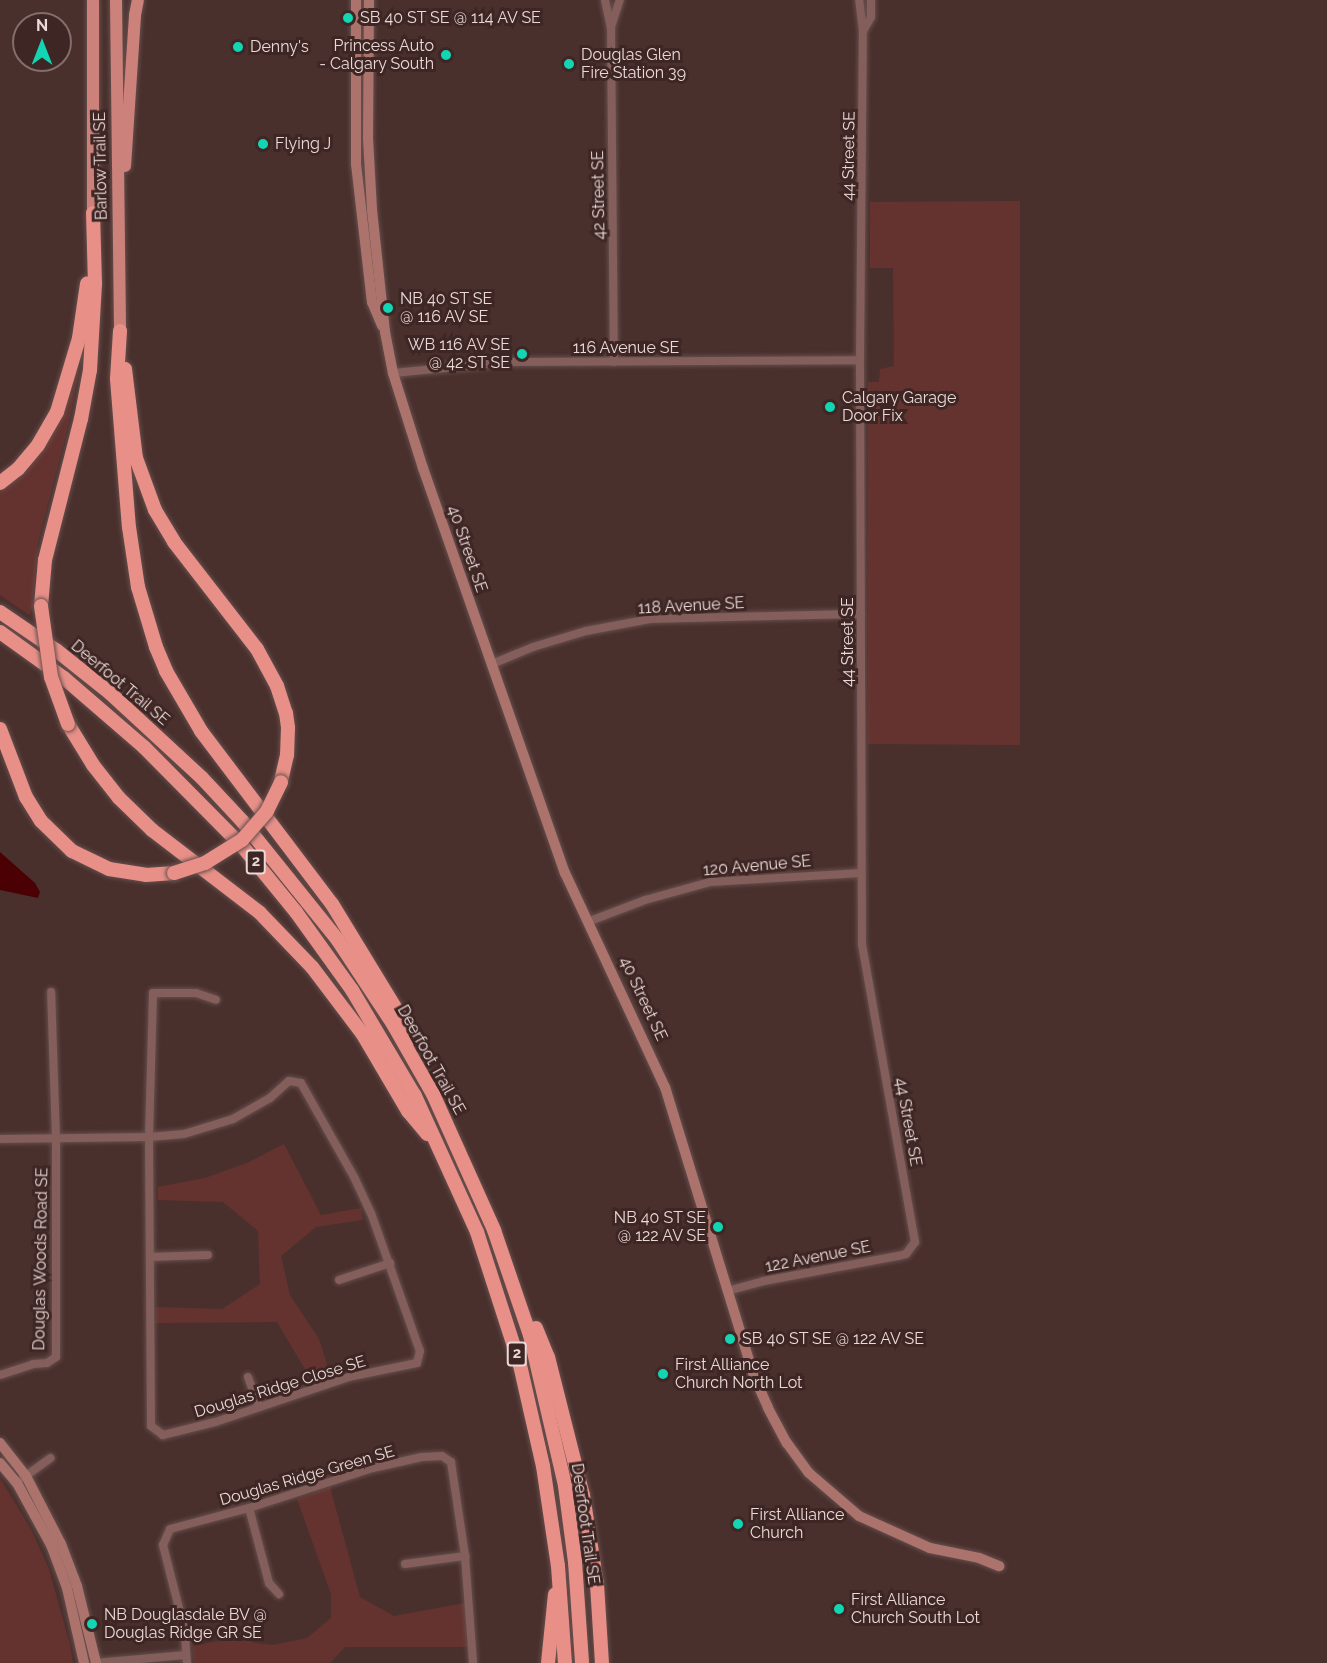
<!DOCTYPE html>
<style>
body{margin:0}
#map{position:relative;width:1327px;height:1663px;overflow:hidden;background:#49302d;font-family:Raleway,sans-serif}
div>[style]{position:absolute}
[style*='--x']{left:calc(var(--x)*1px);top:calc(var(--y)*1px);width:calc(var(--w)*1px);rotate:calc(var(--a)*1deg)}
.green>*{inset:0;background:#65332f}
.water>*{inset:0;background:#4b0003}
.roads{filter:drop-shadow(0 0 2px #664e4c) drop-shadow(0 0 2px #664e4c)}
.street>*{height:8px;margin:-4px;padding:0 4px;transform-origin:4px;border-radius:4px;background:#835e5a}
.secondary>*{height:10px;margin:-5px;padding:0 5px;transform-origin:5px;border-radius:5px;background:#ac736d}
.primary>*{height:12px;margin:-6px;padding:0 6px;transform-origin:6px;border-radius:6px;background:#cc827b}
.highway>*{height:14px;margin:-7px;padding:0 7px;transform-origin:7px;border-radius:7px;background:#e89088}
.bridges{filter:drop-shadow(0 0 2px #664e4c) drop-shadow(0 0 2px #664e4c)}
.highway-bridge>*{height:14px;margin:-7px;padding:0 7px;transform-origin:7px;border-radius:7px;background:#e89088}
.dots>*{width:16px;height:16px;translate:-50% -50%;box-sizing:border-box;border:3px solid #3e2624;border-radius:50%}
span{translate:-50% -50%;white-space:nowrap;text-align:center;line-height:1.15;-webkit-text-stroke:6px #3e2624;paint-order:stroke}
.shield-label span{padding:2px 4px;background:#3e2624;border:2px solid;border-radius:4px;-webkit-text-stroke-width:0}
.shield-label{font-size:15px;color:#ead9d7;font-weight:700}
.poi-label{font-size:16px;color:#ead9d7}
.left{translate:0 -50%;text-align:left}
.right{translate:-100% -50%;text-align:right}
.street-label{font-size:16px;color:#ead9d7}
.north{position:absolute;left:12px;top:12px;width:60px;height:60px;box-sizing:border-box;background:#3e2624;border:2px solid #836e6c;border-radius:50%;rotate:0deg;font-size:16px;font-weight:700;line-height:24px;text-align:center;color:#ead9d7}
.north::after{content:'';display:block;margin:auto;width:21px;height:27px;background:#12d5b4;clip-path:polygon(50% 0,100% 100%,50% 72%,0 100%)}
</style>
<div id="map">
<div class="green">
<div style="clip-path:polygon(1020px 201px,1020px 745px,868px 744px,868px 382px,879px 382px,880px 369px,894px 366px,893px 268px,870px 268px,870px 202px)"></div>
<div style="clip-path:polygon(75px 370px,79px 371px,70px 419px,38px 542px,33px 605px,29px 615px,0 595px,0 488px,14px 477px)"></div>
<div style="clip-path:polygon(284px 1144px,321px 1215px,361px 1208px,363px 1220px,316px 1227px,281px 1256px,290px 1295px,319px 1339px,331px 1376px,312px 1381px,277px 1322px,156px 1323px,156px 1307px,222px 1309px,260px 1284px,258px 1231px,223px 1202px,158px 1200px,158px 1187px,205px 1178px,249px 1162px)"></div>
<div style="clip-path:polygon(0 1478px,32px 1531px,49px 1569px,70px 1645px,73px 1663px,0 1663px)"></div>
<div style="clip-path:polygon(330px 1487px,360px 1597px,394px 1616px,465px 1603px,467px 1647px,345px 1647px,330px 1663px,194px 1663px,192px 1646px,238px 1637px,256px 1643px,273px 1645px,307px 1638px,331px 1618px,331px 1594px,297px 1499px)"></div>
</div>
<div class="water">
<div style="clip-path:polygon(0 852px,35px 883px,40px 892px,38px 898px,0 890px)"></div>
</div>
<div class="roads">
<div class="street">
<div style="--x:605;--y:0;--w:30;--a:78"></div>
<div style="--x:611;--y:29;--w:333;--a:89.5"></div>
<div style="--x:611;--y:27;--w:28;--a:-72"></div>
<div style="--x:863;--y:31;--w:16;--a:-60"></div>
<div style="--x:871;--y:17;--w:17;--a:-90"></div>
<div style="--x:393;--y:373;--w:115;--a:-5.5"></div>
<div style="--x:507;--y:362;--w:353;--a:-0.3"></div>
<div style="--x:492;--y:664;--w:44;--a:-22.5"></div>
<div style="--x:533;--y:647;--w:55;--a:-16.8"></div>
<div style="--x:586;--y:631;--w:65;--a:-10.6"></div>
<div style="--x:650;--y:619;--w:211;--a:-1.4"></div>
<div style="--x:590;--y:921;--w:59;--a:-20.9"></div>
<div style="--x:645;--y:900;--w:67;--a:-15.5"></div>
<div style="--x:710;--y:882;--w:151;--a:-3.4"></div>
<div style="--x:0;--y:1139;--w:149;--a:-0.8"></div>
<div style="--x:149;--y:1137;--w:35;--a:-5"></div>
<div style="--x:184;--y:1134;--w:51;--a:-17"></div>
<div style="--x:233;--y:1119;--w:43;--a:-29.6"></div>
<div style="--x:270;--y:1098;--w:25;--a:-42"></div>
<div style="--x:289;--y:1081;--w:12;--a:9"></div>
<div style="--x:301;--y:1083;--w:110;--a:60.6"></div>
<div style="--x:355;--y:1179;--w:38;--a:65"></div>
<div style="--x:371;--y:1213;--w:146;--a:70.5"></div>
<div style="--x:420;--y:1351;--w:12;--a:104"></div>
<div style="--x:417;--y:1363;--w:69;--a:168.4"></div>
<div style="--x:349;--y:1377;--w:141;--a:161.4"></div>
<div style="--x:215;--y:1422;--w:54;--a:166"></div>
<div style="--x:163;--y:1435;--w:15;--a:-143"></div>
<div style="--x:151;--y:1426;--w:289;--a:-90.4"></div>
<div style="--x:149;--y:1137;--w:144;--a:-88.4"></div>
<div style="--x:153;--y:993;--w:43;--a:0"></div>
<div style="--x:196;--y:993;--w:21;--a:19"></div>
<div style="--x:150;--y:1257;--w:58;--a:-2"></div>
<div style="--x:339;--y:1280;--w:54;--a:-18.4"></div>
<div style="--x:727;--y:1291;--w:38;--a:-15"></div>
<div style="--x:764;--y:1281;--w:136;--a:-10.6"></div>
<div style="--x:898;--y:1256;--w:8;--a:-14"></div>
<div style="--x:906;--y:1254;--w:15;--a:-53"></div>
<div style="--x:915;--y:1242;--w:303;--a:-100.1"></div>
<div style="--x:862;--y:944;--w:584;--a:-90.2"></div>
<div style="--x:860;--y:360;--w:329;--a:-89.5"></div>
<div style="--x:863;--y:31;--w:31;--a:-97"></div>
<div style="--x:0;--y:1375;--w:35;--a:-18"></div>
<div style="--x:33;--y:1364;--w:14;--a:-4"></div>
<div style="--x:47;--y:1363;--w:11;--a:-34"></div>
<div style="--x:56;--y:1357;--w:218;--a:-90"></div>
<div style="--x:56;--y:1139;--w:147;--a:-91.9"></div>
<div style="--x:248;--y:1377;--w:30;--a:70"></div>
<div style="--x:23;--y:1478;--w:34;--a:-36"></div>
<div style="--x:249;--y:1508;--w:78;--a:75.1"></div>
<div style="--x:269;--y:1583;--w:15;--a:48"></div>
<div style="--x:405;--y:1564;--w:61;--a:-7.6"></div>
<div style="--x:95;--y:1663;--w:91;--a:-5"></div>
<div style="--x:187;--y:1663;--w:31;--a:-94"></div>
<div style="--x:185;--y:1632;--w:90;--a:-104.2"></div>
<div style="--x:163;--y:1545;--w:17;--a:-66"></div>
<div style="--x:170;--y:1529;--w:82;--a:-14.9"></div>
<div style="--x:249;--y:1508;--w:130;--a:-17.9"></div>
<div style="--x:373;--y:1468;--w:50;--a:-12.7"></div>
<div style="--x:422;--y:1457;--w:20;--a:-3"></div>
<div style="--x:442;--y:1456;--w:11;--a:34"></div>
<div style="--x:451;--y:1462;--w:95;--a:81.5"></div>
<div style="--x:465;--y:1556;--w:107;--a:85.7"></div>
</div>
<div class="secondary">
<div style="--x:356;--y:0;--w:164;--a:90"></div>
<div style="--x:356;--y:164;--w:139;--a:83.4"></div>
<div style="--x:372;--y:302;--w:26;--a:67"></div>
<div style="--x:369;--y:0;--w:138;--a:90.4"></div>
<div style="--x:368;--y:138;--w:72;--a:86.8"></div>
<div style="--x:372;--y:210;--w:123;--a:83.9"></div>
<div style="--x:385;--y:332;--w:42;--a:79"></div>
<div style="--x:393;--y:373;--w:100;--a:72.5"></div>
<div style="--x:423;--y:468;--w:429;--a:70.7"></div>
<div style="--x:565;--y:873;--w:236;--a:65"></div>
<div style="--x:665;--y:1087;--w:302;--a:72.9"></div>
<div style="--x:754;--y:1376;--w:35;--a:66"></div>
<div style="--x:768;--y:1408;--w:40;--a:62"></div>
<div style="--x:787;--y:1443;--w:37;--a:54"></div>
<div style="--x:809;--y:1473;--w:66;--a:40.7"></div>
<div style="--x:859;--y:1516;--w:78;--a:24.3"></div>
<div style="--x:930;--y:1548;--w:50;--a:11.5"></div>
<div style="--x:979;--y:1558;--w:22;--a:22"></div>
<div style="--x:0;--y:1443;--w:42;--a:51.8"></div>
<div style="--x:26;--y:1476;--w:76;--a:62.8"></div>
<div style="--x:61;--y:1544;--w:45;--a:69.1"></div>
<div style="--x:77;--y:1586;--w:79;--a:76.1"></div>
<div style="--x:0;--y:1463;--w:26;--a:50"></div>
<div style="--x:17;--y:1483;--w:71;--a:61.3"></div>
<div style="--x:51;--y:1545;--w:46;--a:69.6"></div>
<div style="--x:67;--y:1588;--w:77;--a:77.2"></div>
</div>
<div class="primary">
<div style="--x:116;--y:0;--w:331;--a:89.3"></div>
<div style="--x:125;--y:166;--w:151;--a:-86.2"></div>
<div style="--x:135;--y:15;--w:15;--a:-79"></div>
<div style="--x:93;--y:213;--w:213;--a:-90"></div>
</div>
<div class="highway">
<div style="--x:120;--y:331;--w:48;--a:93.6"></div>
<div style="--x:117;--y:379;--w:148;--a:85.4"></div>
<div style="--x:129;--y:527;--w:61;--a:81.5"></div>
<div style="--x:138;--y:587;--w:63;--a:73.3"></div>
<div style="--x:156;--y:647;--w:26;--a:67"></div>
<div style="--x:166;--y:671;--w:69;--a:59.7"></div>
<div style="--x:201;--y:731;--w:217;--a:52.9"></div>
<div style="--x:332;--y:904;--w:138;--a:58.6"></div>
<div style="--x:404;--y:1022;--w:18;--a:71"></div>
<div style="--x:125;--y:369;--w:90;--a:83"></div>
<div style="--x:136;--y:458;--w:55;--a:69.9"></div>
<div style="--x:155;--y:510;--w:37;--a:59"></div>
<div style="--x:174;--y:542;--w:135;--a:52.2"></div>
<div style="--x:257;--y:649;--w:42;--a:61.6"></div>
<div style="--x:277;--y:686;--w:28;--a:72"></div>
<div style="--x:286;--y:713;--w:15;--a:82"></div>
<div style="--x:288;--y:728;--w:27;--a:92"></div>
<div style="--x:287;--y:755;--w:28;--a:103"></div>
<div style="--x:0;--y:483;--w:23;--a:-38"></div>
<div style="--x:18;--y:469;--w:31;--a:-50"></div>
<div style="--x:38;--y:445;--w:38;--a:-60"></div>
<div style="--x:57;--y:412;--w:77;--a:-73.4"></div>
<div style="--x:79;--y:338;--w:55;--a:-81.6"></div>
<div style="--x:41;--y:606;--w:46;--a:-85"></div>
<div style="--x:45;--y:560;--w:146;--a:-75.7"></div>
<div style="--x:81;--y:419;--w:50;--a:-79.6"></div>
<div style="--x:90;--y:370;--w:86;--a:-86.7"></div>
<div style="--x:95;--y:284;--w:71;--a:-91.6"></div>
<div style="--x:0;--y:612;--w:68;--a:34.2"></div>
<div style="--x:56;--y:650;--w:69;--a:38.5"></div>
<div style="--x:110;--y:693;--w:125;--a:42.7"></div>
<div style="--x:202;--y:778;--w:60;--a:47"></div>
<div style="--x:243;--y:822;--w:150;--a:51.2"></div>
<div style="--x:337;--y:939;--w:102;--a:56.6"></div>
<div style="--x:393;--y:1024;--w:81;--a:60.3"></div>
<div style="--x:433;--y:1094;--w:149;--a:65.8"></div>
<div style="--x:494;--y:1230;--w:111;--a:71.1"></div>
<div style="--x:530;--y:1335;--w:155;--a:76.9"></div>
<div style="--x:565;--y:1486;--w:77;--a:82.5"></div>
<div style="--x:575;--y:1562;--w:101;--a:86"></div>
<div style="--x:0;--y:632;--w:79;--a:35.7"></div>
<div style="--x:64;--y:678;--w:106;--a:40.8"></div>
<div style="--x:144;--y:747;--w:141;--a:45.3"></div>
<div style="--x:243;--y:847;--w:84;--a:50.8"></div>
<div style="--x:296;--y:912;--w:96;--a:54.3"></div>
<div style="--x:352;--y:990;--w:123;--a:59.3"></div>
<div style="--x:415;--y:1096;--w:149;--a:65.5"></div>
<div style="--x:477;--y:1232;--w:140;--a:72.1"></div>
<div style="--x:520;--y:1365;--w:104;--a:77.2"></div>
<div style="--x:543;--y:1466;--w:101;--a:81.5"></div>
<div style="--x:558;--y:1566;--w:97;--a:85.9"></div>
<div style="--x:68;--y:724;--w:48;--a:58.6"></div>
<div style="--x:93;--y:765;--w:42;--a:51.8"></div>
<div style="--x:119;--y:798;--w:46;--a:44.1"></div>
<div style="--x:152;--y:830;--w:136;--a:37.5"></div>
<div style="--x:260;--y:913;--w:75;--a:46.1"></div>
<div style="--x:312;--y:967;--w:83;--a:52.9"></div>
<div style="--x:362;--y:1033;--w:91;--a:59.5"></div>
<div style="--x:408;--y:1111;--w:30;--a:50"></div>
<div style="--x:0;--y:729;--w:73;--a:69.1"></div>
<div style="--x:26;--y:797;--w:28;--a:58"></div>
<div style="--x:41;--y:821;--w:43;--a:44.1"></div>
<div style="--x:72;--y:851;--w:41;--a:25.9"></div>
<div style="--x:109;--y:869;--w:37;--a:9"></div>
<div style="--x:146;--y:875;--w:28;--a:-4"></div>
<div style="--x:536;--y:1328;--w:31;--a:68"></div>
<div style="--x:548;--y:1357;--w:142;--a:75.8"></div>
<div style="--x:583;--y:1495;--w:90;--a:81.1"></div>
<div style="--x:597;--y:1584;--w:79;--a:86.4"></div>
<div style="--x:548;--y:1663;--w:69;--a:-84.2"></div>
</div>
</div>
<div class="bridges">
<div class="highway-bridge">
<div style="--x:41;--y:606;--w:72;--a:82"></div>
<div style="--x:51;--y:677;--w:50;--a:70.1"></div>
<div style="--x:174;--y:873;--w:33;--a:-18"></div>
<div style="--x:205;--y:863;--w:44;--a:-31.9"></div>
<div style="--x:242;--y:840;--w:38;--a:-49"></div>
<div style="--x:267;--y:811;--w:32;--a:-64"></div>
</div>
</div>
<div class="dots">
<div style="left:348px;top:18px;background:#12d5b4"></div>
<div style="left:238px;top:47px;background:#12d5b4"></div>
<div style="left:446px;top:55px;background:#12d5b4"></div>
<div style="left:569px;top:64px;background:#12d5b4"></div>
<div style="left:263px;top:144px;background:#12d5b4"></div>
<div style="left:388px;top:308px;background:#12d5b4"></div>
<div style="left:522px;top:354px;background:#12d5b4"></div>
<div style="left:830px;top:407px;background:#12d5b4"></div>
<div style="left:718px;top:1227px;background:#12d5b4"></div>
<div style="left:730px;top:1339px;background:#12d5b4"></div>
<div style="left:663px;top:1374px;background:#12d5b4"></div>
<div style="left:738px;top:1524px;background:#12d5b4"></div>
<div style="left:839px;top:1609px;background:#12d5b4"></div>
<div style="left:92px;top:1624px;background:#12d5b4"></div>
</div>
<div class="shield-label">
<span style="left:256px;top:862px">2</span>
<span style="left:517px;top:1354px">2</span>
</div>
<div class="poi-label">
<span class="left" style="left:360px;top:18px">SB 40 ST SE @ 114 AV SE</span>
<span class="right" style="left:434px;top:55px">Princess Auto<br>- Calgary South</span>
<span class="left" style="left:250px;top:47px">Denny's</span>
<span class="left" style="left:581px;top:64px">Douglas Glen<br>Fire Station 39</span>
<span class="left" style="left:275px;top:144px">Flying J</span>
<span class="left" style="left:400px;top:308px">NB 40 ST SE<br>@ 116 AV SE</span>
<span class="right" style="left:510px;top:354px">WB 116 AV SE<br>@ 42 ST SE</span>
<span class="left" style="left:842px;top:407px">Calgary Garage<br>Door Fix</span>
<span class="right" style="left:706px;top:1227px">NB 40 ST SE<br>@ 122 AV SE</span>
<span class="left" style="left:742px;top:1339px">SB 40 ST SE @ 122 AV SE</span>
<span class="left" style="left:675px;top:1374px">First Alliance<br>Church North Lot</span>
<span class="left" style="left:750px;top:1524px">First Alliance<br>Church</span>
<span class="left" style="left:851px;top:1609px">First Alliance<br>Church South Lot</span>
<span class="left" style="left:104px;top:1624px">NB Douglasdale BV @<br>Douglas Ridge GR SE</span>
</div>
<div class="street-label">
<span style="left:849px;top:156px;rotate:-89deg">44 Street SE</span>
<span style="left:101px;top:166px;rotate:-91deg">Barlow Trail SE</span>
<span style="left:599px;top:195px;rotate:-91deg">42 Street SE</span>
<span style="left:626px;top:348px">116 Avenue SE</span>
<span style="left:467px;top:549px;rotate:71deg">40 Street SE</span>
<span style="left:691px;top:606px;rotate:-3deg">118 Avenue SE</span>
<span style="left:848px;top:642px;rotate:-90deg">44 Street SE</span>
<span style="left:120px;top:683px;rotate:40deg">Deerfoot Trail SE</span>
<span style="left:757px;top:866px;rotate:-5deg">120 Avenue SE</span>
<span style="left:643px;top:999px;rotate:65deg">40 Street SE</span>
<span style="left:431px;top:1060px;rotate:61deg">Deerfoot Trail SE</span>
<span style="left:908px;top:1122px;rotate:80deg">44 Street SE</span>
<span style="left:818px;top:1257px;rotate:-11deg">122 Avenue SE</span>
<span style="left:41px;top:1259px;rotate:-89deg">Douglas Woods Road SE</span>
<span style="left:280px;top:1387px;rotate:-17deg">Douglas Ridge Close SE</span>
<span style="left:307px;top:1476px;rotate:-16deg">Douglas Ridge Green SE</span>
<span style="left:585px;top:1524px;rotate:82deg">Deerfoot Trail SE</span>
</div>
<div class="north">N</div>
</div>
